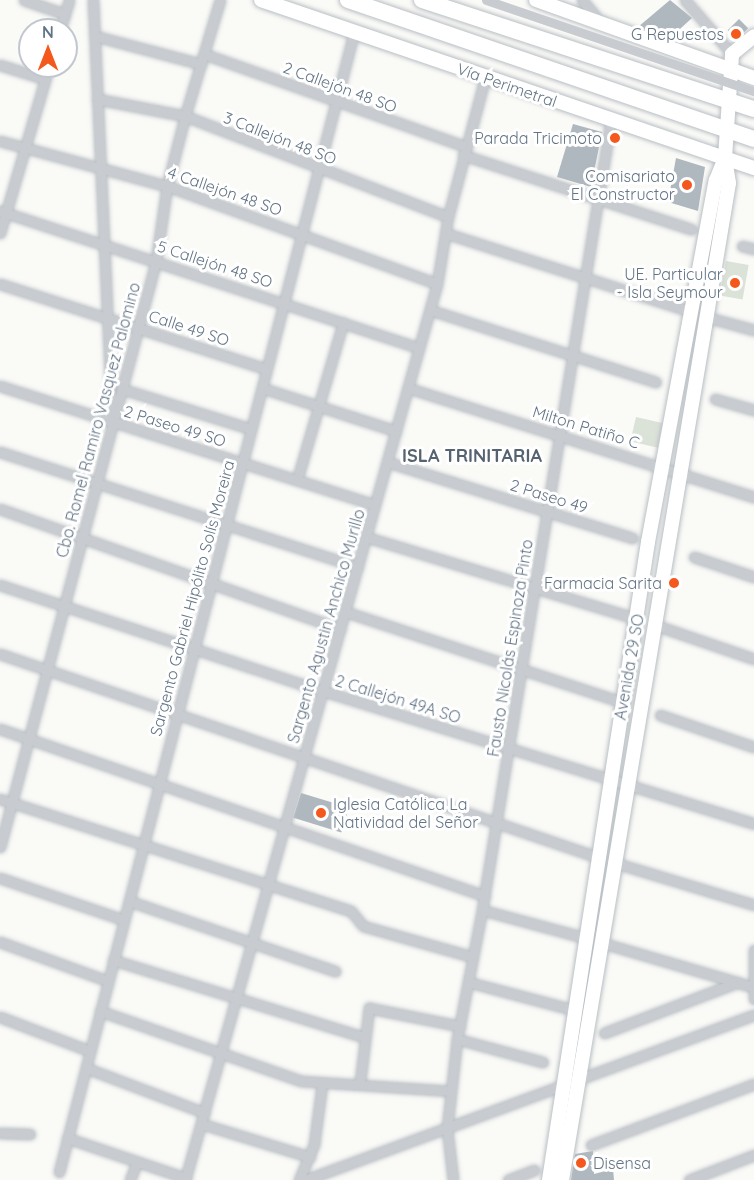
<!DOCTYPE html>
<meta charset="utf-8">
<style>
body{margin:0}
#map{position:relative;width:754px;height:1180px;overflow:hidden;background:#fafaf7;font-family:Quicksand,sans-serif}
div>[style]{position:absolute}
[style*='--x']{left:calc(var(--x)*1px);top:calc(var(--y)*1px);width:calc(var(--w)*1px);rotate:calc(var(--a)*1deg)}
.green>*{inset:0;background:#dbe2d8;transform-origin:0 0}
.building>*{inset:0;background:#b0b8bf;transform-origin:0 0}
.roads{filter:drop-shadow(0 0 2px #b9bfc4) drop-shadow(0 0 2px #b9bfc4)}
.street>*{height:9px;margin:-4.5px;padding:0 4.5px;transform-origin:4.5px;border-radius:4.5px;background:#c8ccd0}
.secondary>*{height:14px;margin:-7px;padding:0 7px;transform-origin:7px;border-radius:7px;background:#fff}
.highway>*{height:16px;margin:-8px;padding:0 8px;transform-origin:8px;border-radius:8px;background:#fff}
.street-bridge>*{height:9px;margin:-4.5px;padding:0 4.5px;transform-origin:4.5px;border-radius:4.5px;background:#c8ccd0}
.dots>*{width:16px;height:16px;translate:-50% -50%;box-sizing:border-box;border:3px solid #fff;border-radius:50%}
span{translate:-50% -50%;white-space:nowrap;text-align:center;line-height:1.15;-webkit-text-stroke:6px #fff;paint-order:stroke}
.poi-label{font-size:16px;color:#627485}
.right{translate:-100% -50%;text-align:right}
.left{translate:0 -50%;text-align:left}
.street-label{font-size:16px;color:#627485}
.neighbourhood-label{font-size:18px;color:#556370;font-weight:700}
.north{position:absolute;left:18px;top:18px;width:60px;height:60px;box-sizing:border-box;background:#fff;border:2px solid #c0c7ce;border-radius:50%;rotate:0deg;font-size:16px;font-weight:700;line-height:24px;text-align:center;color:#627485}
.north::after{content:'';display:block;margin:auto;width:21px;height:27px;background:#f4581d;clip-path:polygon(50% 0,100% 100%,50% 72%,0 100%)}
</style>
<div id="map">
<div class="green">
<div style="left:726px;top:261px;width:23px;height:35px;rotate:10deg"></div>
<div style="left:636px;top:417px;width:28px;height:25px;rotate:13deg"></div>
</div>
<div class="building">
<div style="clip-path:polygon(670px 0,692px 18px,670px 38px,638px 27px)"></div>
<div style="left:739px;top:19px;width:13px;height:16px;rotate:45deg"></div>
<div style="clip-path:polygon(573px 124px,602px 132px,591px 187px,557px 177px)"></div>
<div style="clip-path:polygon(676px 158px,705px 167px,698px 211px,668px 202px)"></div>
<div style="left:301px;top:793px;width:50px;height:26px;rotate:17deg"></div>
<div style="clip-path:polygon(593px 1151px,594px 1174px,613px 1169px,614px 1180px,571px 1180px,575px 1154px)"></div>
</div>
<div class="roads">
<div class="street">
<div style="--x:24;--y:0;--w:43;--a:18.9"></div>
<div style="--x:93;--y:0;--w:414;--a:87.4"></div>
<div style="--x:582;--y:0;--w:25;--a:50"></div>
<div style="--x:685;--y:0;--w:72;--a:49"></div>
<div style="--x:60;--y:30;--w:31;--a:-73"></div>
<div style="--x:95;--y:36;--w:110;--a:14.8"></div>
<div style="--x:204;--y:54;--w:278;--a:19.5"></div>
<div style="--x:0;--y:65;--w:47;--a:17.3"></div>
<div style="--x:97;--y:99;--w:90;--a:10.9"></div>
<div style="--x:185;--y:116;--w:282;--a:21"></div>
<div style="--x:0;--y:141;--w:173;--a:15.1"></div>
<div style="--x:167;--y:186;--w:287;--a:19.9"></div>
<div style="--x:463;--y:155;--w:240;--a:18"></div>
<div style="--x:0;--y:211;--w:441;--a:18.1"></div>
<div style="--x:0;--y:233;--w:174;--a:-73.6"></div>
<div style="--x:445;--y:233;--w:259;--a:17.7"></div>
<div style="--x:742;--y:246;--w:12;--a:14"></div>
<div style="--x:0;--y:284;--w:280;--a:17.7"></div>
<div style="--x:430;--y:310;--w:237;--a:17.7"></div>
<div style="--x:706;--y:317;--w:50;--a:15.2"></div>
<div style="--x:0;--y:386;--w:393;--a:17.6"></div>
<div style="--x:262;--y:388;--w:141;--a:17.8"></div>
<div style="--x:408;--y:388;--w:363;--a:17.5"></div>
<div style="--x:122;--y:389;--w:135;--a:17.2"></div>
<div style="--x:715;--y:399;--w:41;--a:15.8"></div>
<div style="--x:0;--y:452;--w:376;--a:17.8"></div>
<div style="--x:387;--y:462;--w:257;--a:17.2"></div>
<div style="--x:297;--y:480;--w:164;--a:-73.7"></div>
<div style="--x:0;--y:509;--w:361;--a:19.4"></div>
<div style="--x:366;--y:537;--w:284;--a:16.8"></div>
<div style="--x:694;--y:557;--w:63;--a:18.4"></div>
<div style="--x:0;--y:585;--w:340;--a:18.2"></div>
<div style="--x:323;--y:691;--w:451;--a:17.1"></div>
<div style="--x:346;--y:612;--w:290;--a:18.1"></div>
<div style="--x:652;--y:624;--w:108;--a:18.9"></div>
<div style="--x:0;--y:654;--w:634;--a:18.78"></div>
<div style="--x:660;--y:715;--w:99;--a:18.8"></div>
<div style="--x:0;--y:729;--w:513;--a:19"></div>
<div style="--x:0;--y:799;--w:368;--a:17.7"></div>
<div style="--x:351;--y:911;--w:19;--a:51"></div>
<div style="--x:363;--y:926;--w:114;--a:15.7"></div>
<div style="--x:0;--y:847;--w:606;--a:-75.09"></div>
<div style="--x:156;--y:261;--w:76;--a:-81.7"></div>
<div style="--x:167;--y:186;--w:72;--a:-75.6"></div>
<div style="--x:185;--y:116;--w:121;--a:-73.2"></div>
<div style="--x:612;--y:862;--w:148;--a:16.8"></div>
<div style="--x:0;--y:878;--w:131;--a:18.7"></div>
<div style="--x:129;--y:901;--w:218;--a:18.8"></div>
<div style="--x:482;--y:910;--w:108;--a:15.1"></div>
<div style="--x:0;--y:942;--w:115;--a:19.9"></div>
<div style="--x:599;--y:942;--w:160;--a:16.3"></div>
<div style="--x:754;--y:950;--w:49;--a:90"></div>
<div style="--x:113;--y:960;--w:262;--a:17.1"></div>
<div style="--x:468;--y:982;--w:110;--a:14.8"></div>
<div style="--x:100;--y:1011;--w:213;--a:19.2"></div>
<div style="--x:301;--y:1081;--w:149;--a:3.8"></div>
<div style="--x:0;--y:1017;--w:96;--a:20.7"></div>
<div style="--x:604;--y:1033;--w:143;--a:-20.8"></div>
<div style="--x:457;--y:1039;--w:89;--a:15"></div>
<div style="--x:86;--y:1068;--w:127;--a:20.7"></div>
<div style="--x:360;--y:1082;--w:75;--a:-83.1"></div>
<div style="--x:369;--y:1008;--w:93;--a:11.2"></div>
<div style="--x:202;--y:1124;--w:113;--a:17"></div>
<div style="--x:0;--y:1133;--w:30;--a:2"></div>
<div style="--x:67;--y:1138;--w:126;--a:18.6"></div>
<div style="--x:591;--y:1145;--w:174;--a:-20.5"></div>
<div style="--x:59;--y:1172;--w:1178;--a:-75.49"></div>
<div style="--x:130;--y:1180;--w:19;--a:-69"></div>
<div style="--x:185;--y:1180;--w:931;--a:-74.29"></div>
<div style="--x:437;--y:284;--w:68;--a:-80.7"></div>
<div style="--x:448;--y:217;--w:144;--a:-75.1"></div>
<div style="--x:299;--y:1180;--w:39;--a:-67"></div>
<div style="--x:314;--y:1144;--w:61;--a:-82.4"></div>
<div style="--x:305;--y:1180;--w:478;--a:-20.2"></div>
<div style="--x:453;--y:1180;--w:52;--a:-96.6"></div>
<div style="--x:447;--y:1128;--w:90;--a:-83.6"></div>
<div style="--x:457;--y:1039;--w:131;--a:-79"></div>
<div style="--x:482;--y:910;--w:800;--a:-80.73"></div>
<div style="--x:508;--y:1180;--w:28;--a:-21"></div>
<div style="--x:689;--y:1180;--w:70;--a:-21"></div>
</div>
<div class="secondary">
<div style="--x:261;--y:0;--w:521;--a:18.82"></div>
<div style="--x:536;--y:0;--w:232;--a:19.7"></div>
<div style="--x:549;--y:1180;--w:646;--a:-81.18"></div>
<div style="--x:648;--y:542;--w:368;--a:-79.4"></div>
<div style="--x:716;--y:180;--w:24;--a:-68"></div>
<div style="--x:562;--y:1180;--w:1011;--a:-80.49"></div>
<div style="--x:729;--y:183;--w:25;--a:-99"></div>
<div style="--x:725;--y:158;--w:104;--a:-86.1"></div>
<div style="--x:732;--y:54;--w:28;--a:-39"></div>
</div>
<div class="highway">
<div style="--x:348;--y:0;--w:429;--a:18.9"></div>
<div style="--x:422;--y:0;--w:349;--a:18.2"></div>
</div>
</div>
<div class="street-bridge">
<div style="--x:486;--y:0;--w:283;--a:18.8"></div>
</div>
<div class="dots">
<div style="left:736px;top:34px;background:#f4581d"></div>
<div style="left:615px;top:138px;background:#f4581d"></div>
<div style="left:687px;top:185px;background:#f4581d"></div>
<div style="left:735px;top:283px;background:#f4581d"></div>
<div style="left:674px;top:583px;background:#f4581d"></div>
<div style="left:321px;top:813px;background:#f4581d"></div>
<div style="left:581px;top:1163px;background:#f4581d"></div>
</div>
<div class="poi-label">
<span class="right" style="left:724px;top:34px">G Repuestos</span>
<span class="right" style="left:602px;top:138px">Parada Tricimoto</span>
<span class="right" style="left:675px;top:185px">Comisariato<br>El Constructor</span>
<span class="right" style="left:723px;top:283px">UE. Particular<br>- Isla Seymour</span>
<span class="right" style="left:662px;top:583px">Farmacia Sarita</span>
<span class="left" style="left:333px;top:813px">Iglesia Católica La<br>Natividad del Señor</span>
<span class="left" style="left:593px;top:1163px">Disensa</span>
</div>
<div class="street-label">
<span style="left:507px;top:85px;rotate:19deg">Vía Perimetral</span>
<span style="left:340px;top:87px;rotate:20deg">2 Callejón 48 SO</span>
<span style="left:280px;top:138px;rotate:21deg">3 Callejón 48 SO</span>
<span style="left:225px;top:191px;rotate:19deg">4 Callejón 48 SO</span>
<span style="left:215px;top:264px;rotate:18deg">5 Callejón 48 SO</span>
<span style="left:189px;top:328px;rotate:18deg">Calle 49 SO</span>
<span style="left:98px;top:420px;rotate:-75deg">Cbo. Romel Ramiro Vasquez Palomino</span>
<span style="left:175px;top:426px;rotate:17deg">2 Paseo 49 SO</span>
<span style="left:586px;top:427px;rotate:17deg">Milton Patiño C</span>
<span style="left:549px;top:496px;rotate:17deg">2 Paseo 49</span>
<span style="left:192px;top:598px;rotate:-75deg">Sargento Gabriel Hipólito Solís Moreira</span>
<span style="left:326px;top:626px;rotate:-74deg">Sargento Agustin Anchico Murillo</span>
<span style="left:510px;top:648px;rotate:-81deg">Fausto Nicolás Espinoza Pinto</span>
<span style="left:629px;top:667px;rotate:-80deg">Avenida 29 SO</span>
<span style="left:398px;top:699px;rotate:17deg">2 Callejón 49A SO</span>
</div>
<div class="neighbourhood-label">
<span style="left:472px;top:456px">ISLA TRINITARIA</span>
</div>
<div class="north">N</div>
</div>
